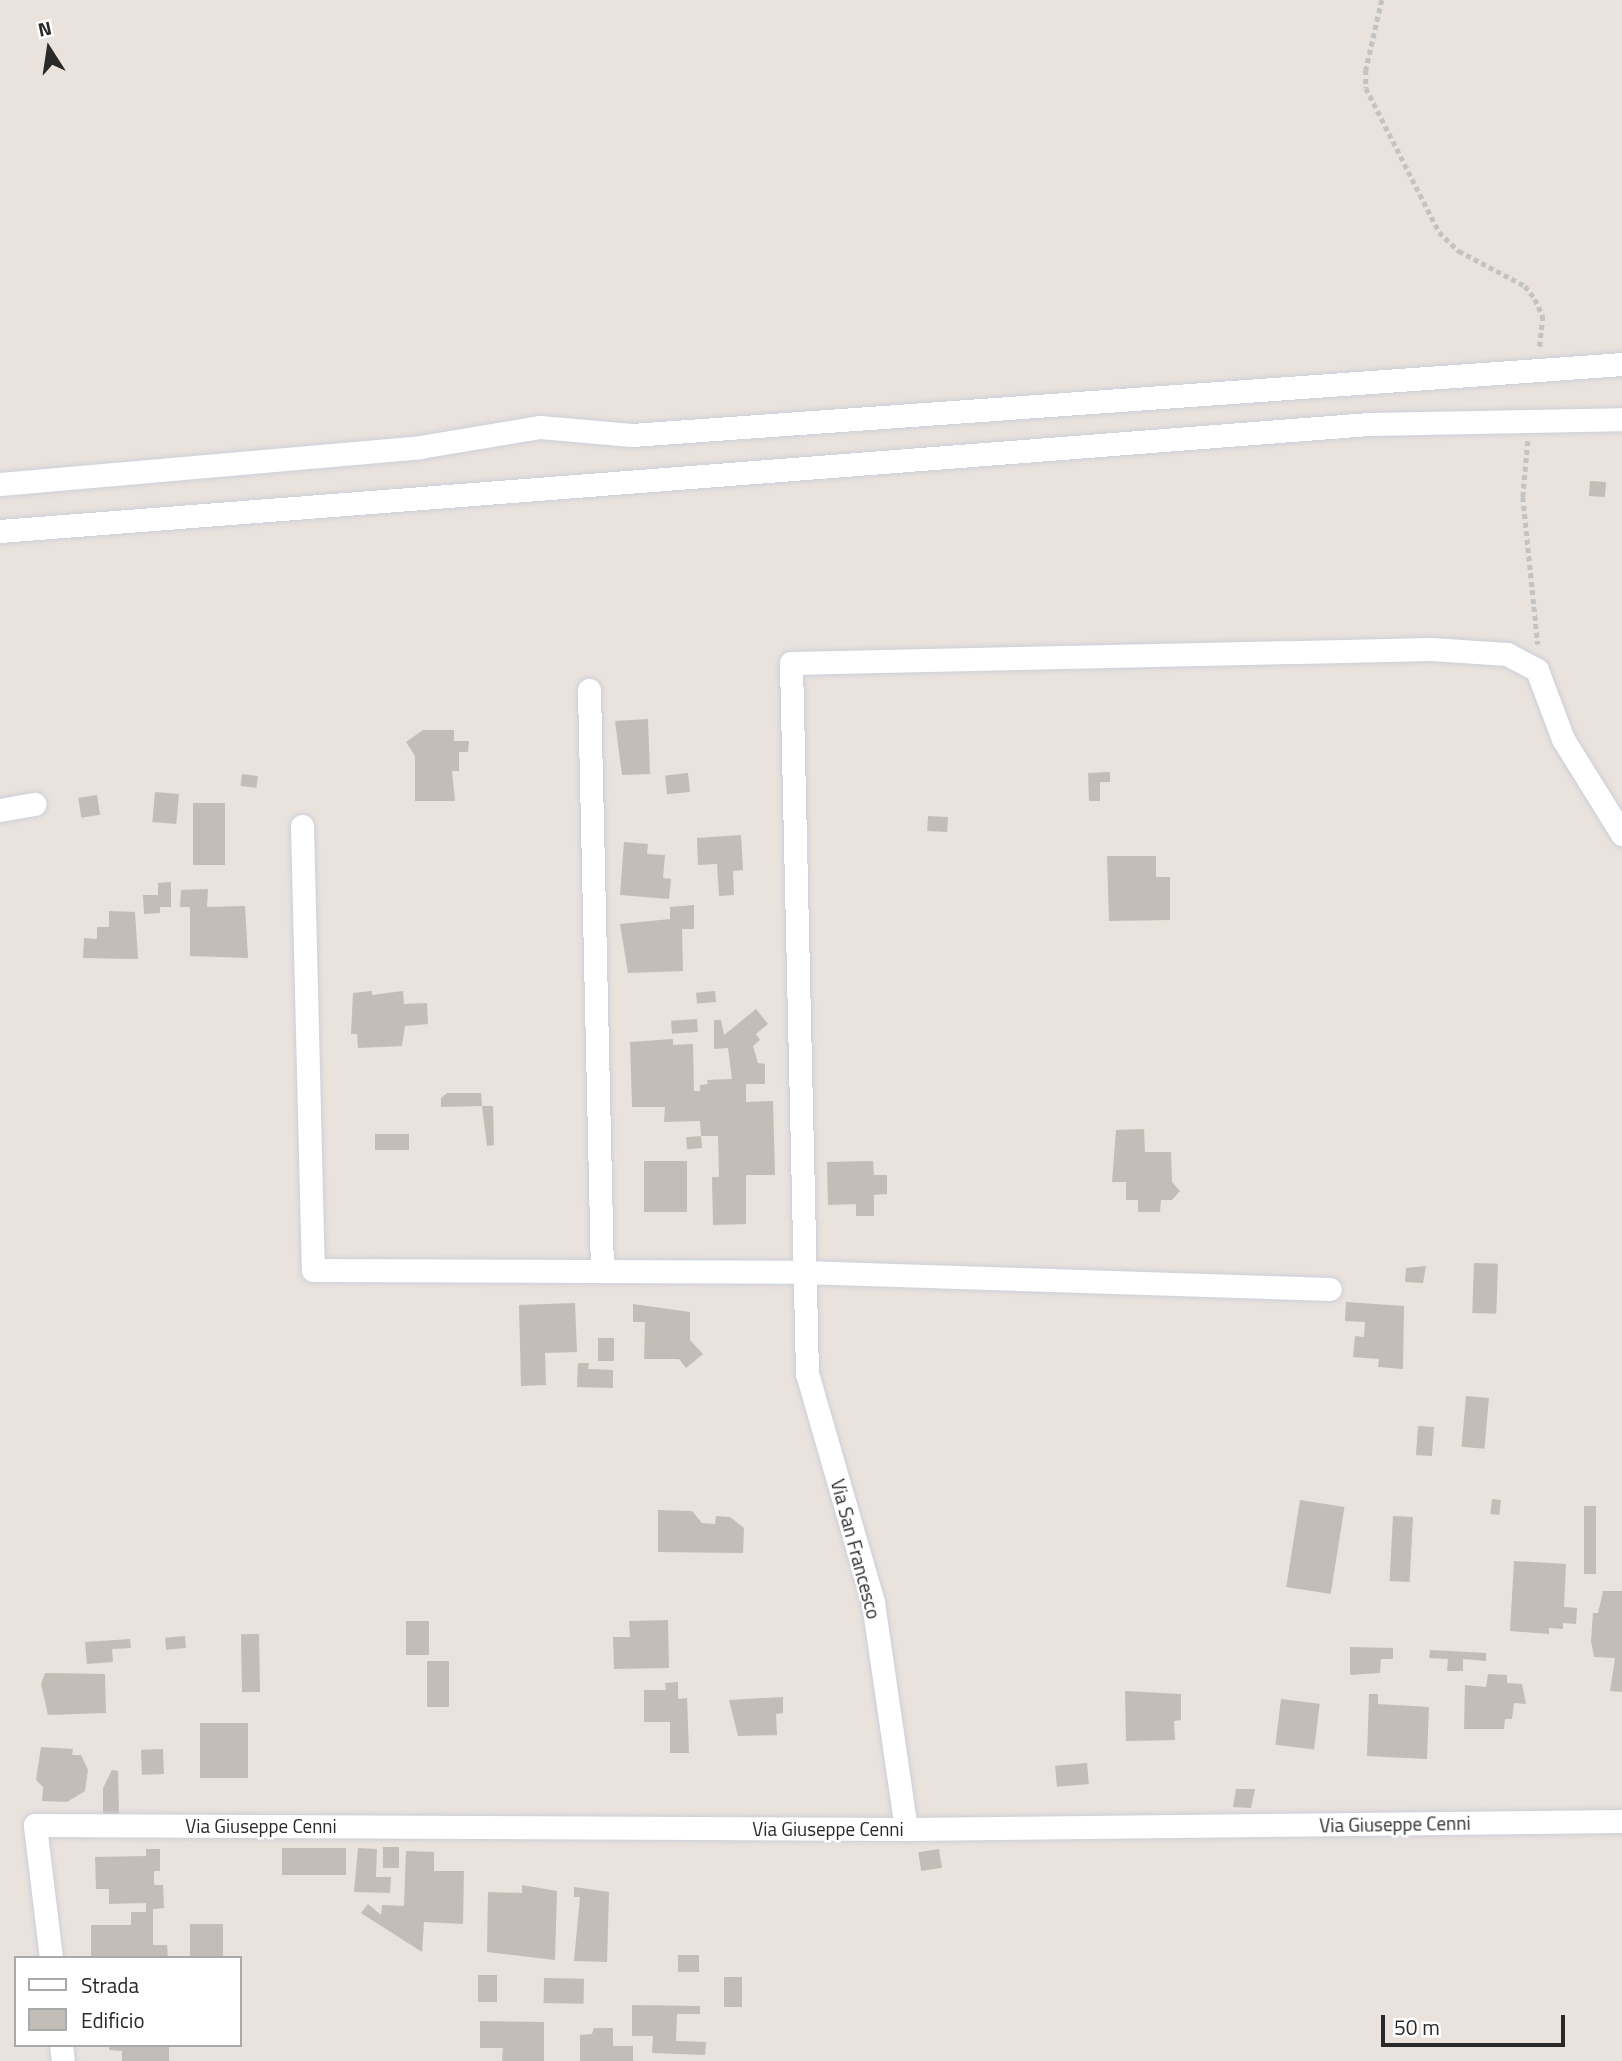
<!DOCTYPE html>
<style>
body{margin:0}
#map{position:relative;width:1622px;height:2061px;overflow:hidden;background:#eae2dc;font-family:"Titillium Web",sans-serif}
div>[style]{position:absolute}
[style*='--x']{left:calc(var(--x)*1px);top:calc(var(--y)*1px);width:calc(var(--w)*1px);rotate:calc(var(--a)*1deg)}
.building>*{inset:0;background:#c3bdb7;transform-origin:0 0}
.path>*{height:4.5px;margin-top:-2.25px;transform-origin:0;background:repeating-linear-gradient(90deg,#c3c3c3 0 5px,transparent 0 8.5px)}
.roads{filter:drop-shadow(0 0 2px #cacfda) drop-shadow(0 0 2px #cacfda)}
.minor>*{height:23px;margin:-11.5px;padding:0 11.5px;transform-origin:11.5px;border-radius:11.5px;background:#fff}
span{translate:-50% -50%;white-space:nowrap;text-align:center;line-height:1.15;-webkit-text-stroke:5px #fff;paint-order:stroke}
.street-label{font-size:19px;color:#292929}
.legend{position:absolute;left:14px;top:1956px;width:228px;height:91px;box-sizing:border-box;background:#fff;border:2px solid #a9a9a9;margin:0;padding:9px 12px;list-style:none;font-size:21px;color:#292929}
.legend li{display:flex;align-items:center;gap:14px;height:35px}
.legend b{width:35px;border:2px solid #a9a9a9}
.north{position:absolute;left:14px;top:14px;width:70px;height:70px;-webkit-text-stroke:5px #fff;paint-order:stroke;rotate:348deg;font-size:19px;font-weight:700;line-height:28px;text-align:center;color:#292929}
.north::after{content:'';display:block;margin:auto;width:24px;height:32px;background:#292929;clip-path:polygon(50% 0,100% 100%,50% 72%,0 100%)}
.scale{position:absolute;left:1381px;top:2015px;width:184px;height:32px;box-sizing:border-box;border:4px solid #292929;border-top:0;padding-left:9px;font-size:21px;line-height:24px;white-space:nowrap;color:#292929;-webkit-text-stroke:5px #fff;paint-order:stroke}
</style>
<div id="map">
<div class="building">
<div style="left:1590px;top:481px;width:16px;height:15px;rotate:4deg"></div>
<div style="clip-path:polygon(648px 719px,650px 774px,622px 775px,615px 721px)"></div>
<div style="clip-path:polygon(423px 730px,454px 730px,454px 741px,469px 741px,468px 752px,459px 752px,459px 771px,452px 771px,455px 801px,415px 801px,415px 756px,406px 742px)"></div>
<div style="clip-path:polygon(1110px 772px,1110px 782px,1100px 782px,1100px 801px,1089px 801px,1088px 773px)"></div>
<div style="left:688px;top:773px;width:19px;height:23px;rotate:84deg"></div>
<div style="left:242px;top:774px;width:16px;height:12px;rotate:7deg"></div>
<div style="left:155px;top:792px;width:24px;height:30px;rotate:5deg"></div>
<div style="left:97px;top:795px;width:20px;height:19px;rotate:81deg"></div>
<div style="left:193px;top:803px;width:32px;height:62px"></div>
<div style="left:928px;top:816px;width:20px;height:15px;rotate:3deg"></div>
<div style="clip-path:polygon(741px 835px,743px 870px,733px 871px,734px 895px,719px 896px,717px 864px,698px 865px,697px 838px)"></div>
<div style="clip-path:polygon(624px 842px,648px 844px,647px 854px,665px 855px,663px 878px,671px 879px,669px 899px,620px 895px)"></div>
<div style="clip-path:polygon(1107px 856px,1156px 856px,1156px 877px,1170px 877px,1170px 920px,1109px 921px)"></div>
<div style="clip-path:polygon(171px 882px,171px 907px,160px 907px,160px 913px,144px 914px,143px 895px,158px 895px,158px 883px)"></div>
<div style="clip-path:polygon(208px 889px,207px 907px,245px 906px,248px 958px,190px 956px,190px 907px,180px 907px,181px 890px)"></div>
<div style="clip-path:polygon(694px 905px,694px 929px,682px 929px,683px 971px,628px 973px,620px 924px,670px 919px,670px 907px)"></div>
<div style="clip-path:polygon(109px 911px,135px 912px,138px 959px,83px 958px,84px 938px,97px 939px,97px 927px,109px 927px)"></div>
<div style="clip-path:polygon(372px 991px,372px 995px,403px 991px,404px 1004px,427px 1003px,428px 1024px,405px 1026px,402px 1046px,358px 1048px,357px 1034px,351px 1034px,353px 993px)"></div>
<div style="left:715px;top:991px;width:11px;height:19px;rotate:85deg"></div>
<div style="clip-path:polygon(756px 1009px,768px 1024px,756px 1034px,760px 1040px,753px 1046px,758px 1063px,765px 1064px,765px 1084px,746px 1084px,746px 1102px,773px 1101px,775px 1175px,746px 1175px,746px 1224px,713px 1225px,712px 1177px,719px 1177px,718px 1136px,701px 1136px,700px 1121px,664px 1122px,665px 1107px,632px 1107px,630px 1042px,673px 1039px,673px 1045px,693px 1044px,694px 1091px,700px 1091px,700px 1085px,708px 1084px,707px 1080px,732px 1079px,728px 1048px,714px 1049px,714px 1020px,721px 1020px,724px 1035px)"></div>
<div style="left:697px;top:1019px;width:13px;height:26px;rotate:86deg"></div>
<div style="clip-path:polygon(447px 1093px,481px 1093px,482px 1106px,441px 1107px,441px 1098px)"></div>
<div style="clip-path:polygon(482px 1106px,493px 1106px,494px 1145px,487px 1146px)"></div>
<div style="clip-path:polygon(1144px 1129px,1145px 1152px,1171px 1152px,1172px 1182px,1180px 1191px,1172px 1200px,1161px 1200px,1160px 1212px,1138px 1212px,1138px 1200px,1126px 1200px,1126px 1182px,1112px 1182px,1116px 1130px)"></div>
<div style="left:409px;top:1134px;width:16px;height:34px;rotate:90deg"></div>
<div style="left:701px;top:1136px;width:12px;height:15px;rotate:85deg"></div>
<div style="left:644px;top:1161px;width:43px;height:51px"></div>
<div style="clip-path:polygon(873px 1161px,874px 1175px,887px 1175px,887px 1194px,874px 1195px,874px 1216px,856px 1216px,856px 1204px,828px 1205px,827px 1162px)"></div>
<div style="left:1474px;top:1263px;width:24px;height:50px;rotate:2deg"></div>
<div style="clip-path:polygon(1426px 1266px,1423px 1283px,1405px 1282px,1406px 1268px)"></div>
<div style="clip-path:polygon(1346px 1302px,1404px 1306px,1403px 1369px,1378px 1367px,1379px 1359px,1353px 1357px,1355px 1336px,1364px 1337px,1365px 1322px,1345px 1321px)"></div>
<div style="clip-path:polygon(575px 1303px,577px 1352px,545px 1353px,546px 1385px,521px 1386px,519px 1305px)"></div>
<div style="clip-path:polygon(633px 1304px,690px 1312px,690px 1340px,703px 1354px,686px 1368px,679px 1359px,644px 1359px,645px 1322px,633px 1322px)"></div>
<div style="left:598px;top:1338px;width:16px;height:23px"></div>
<div style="clip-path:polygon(578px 1363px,589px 1363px,588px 1369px,613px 1370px,613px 1388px,577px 1387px)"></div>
<div style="left:1466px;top:1396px;width:23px;height:51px;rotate:5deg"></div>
<div style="left:1418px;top:1426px;width:16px;height:29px;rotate:4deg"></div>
<div style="left:1492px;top:1499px;width:9px;height:15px;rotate:6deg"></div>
<div style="left:1300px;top:1500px;width:45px;height:88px;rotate:9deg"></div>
<div style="left:1584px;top:1506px;width:12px;height:68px"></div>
<div style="clip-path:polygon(658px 1510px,692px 1511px,702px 1523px,715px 1524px,716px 1516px,730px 1517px,744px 1528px,743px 1553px,658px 1552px)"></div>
<div style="left:1393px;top:1516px;width:20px;height:65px;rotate:3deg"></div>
<div style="clip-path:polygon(1514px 1561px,1566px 1564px,1564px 1607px,1577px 1608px,1576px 1624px,1563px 1623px,1563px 1629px,1549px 1628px,1549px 1634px,1510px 1631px)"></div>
<div style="clip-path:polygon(1603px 1591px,1622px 1591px,1622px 1692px,1610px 1691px,1615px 1658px,1594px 1657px,1591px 1641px,1593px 1613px,1598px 1613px)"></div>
<div style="clip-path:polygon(668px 1620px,669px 1668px,614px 1669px,613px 1637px,630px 1637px,629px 1621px)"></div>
<div style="left:406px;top:1621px;width:23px;height:34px"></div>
<div style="left:259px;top:1634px;width:58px;height:18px;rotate:89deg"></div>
<div style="left:185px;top:1636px;width:12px;height:20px;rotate:85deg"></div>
<div style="clip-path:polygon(130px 1639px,131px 1648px,112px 1649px,113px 1662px,87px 1664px,85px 1642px)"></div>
<div style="clip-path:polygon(1350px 1647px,1393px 1648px,1393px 1659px,1381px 1659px,1380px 1673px,1350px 1675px)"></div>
<div style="clip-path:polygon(1430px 1650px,1486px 1653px,1486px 1661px,1463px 1659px,1463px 1671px,1447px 1671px,1448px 1659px,1429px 1658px)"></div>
<div style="left:427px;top:1661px;width:22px;height:46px"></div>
<div style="clip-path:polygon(45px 1673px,105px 1674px,106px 1713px,48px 1715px,41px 1684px)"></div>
<div style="clip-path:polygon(1488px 1674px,1507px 1675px,1507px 1683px,1522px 1684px,1526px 1704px,1514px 1703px,1512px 1719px,1505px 1719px,1504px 1729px,1464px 1729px,1465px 1685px,1486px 1687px)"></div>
<div style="clip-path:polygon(678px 1682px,678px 1699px,687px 1698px,689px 1753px,670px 1753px,670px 1722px,644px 1722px,644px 1690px,666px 1690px,665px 1683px)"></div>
<div style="clip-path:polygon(1125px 1691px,1181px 1694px,1181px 1720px,1174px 1721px,1175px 1740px,1126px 1741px)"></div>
<div style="clip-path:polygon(1369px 1694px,1378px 1694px,1378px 1704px,1429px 1707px,1427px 1759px,1367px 1756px)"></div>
<div style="clip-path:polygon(783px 1697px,783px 1713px,776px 1714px,777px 1735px,738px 1736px,729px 1700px)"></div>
<div style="left:1281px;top:1699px;width:39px;height:46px;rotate:7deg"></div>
<div style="left:200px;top:1723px;width:48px;height:55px"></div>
<div style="clip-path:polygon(41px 1747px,73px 1749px,72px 1755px,81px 1755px,88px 1770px,85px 1791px,67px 1802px,42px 1801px,43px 1787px,36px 1780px)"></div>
<div style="left:163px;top:1749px;width:25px;height:22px;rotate:88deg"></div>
<div style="left:1087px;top:1763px;width:21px;height:32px;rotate:85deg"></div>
<div style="clip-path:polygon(112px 1770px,118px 1771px,119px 1814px,103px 1815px,103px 1788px)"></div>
<div style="clip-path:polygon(1236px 1789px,1255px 1789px,1251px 1808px,1233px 1807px)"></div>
<div style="left:399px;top:1847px;width:21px;height:16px;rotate:90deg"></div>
<div style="left:282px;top:1848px;width:64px;height:27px"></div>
<div style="clip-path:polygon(358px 1848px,377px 1849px,376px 1877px,391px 1877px,390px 1893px,354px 1892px)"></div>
<div style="clip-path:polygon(146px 1849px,160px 1849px,160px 1871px,154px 1871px,154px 1885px,163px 1885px,164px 1908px,153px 1909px,153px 1945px,167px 1945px,168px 1958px,91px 1957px,91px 1925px,131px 1925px,131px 1912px,146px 1912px,146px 1903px,109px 1904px,109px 1889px,96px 1889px,95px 1857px,146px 1856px)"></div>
<div style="left:939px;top:1849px;width:19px;height:21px;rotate:81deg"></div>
<div style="clip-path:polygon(406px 1851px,434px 1852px,434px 1871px,464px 1871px,463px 1924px,424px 1922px,422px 1952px,361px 1913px,368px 1904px,381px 1915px,382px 1905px,404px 1906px)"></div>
<div style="clip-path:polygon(522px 1885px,557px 1891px,555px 1960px,487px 1952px,488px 1892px,522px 1893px)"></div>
<div style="clip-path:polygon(574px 1887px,609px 1892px,607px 1962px,574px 1961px,580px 1897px,574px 1897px)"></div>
<div style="left:190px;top:1924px;width:33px;height:34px"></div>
<div style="left:678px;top:1955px;width:21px;height:17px"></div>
<div style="left:478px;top:1975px;width:19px;height:27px"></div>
<div style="left:724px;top:1977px;width:18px;height:30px"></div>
<div style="left:544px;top:1978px;width:40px;height:25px;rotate:1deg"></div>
<div style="clip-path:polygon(632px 2005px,700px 2006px,700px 2014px,677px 2014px,676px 2041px,706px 2042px,705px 2055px,652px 2053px,653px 2036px,632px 2036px)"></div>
<div style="clip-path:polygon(480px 2021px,544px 2022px,544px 2061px,502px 2061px,503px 2048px,480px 2048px)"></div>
<div style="clip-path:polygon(594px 2028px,613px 2028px,613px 2046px,633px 2046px,633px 2061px,580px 2061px,580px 2035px,592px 2034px)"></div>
<div style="clip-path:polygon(109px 2045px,169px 2045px,169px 2061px,122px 2061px,122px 2051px,109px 2050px)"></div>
</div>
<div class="path">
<div style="--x:1382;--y:0;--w:72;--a:102.9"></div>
<div style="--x:1366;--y:70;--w:18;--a:90"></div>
<div style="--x:1366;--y:88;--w:161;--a:63.1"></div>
<div style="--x:1439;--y:232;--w:28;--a:44"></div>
<div style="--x:1459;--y:251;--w:75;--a:27.9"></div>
<div style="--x:1525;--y:286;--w:16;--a:52"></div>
<div style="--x:1535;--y:299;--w:19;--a:65"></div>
<div style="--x:1543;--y:316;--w:31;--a:96"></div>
<div style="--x:1528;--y:441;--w:56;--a:95.1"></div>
<div style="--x:1523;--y:497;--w:148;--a:84.2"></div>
</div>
<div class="roads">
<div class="minor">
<div style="--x:0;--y:484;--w:422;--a:-5"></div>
<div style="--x:420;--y:447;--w:122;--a:-9.5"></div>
<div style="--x:540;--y:427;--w:92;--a:5"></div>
<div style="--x:632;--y:435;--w:993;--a:-4.1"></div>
<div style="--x:0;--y:531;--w:1372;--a:-4.47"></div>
<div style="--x:1368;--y:424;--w:254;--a:-1.1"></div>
<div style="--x:589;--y:690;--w:581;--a:88.72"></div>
<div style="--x:0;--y:810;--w:35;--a:-10"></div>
<div style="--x:302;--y:826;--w:444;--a:88.6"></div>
<div style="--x:313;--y:1270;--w:490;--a:0.2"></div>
<div style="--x:803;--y:1272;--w:527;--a:1.85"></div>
<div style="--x:906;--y:1829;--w:229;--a:-98.3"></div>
<div style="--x:873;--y:1602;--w:237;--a:-106.1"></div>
<div style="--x:807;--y:1374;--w:711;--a:-91.29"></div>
<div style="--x:791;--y:663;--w:640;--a:-1.25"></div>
<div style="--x:1431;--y:649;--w:76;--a:3.8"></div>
<div style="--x:1507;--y:654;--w:34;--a:28"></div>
<div style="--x:1537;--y:670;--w:74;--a:69.4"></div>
<div style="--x:1563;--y:739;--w:112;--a:58.2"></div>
<div style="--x:51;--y:1958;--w:134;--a:-96.9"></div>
<div style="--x:35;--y:1825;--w:871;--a:0.26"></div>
<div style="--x:906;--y:1829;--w:716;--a:-0.64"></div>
<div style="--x:61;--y:2045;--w:16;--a:83"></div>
</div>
</div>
<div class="street-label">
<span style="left:856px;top:1549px;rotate:75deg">Via San Francesco</span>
<span style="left:1395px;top:1824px;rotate:-1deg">Via Giuseppe Cenni</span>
<span style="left:261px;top:1826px">Via Giuseppe Cenni</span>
<span style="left:828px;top:1829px">Via Giuseppe Cenni</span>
</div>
<ul class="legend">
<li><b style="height:9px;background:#fff"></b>Strada</li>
<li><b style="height:19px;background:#c3bdb7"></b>Edificio</li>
</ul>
<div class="north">N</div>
<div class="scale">50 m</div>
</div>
